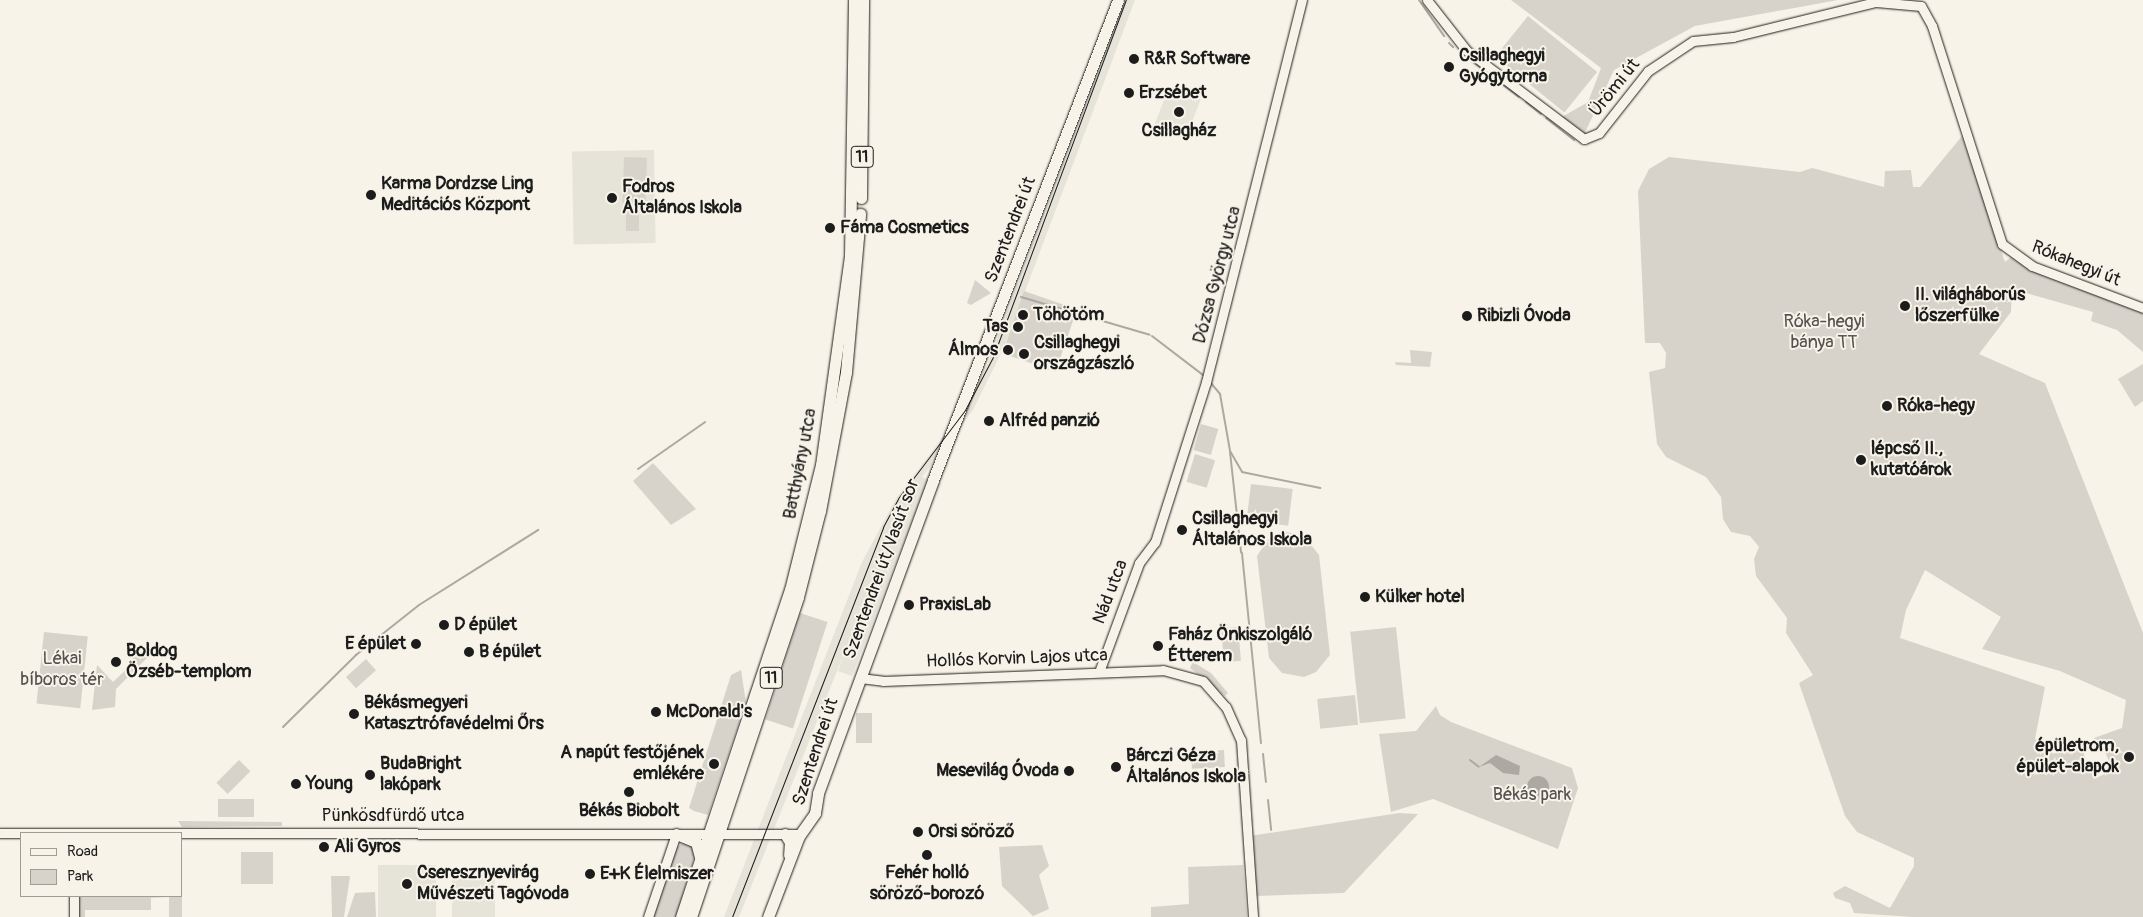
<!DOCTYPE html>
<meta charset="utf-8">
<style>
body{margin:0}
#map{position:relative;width:2143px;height:917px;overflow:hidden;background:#f7f3e8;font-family:Pangolin,sans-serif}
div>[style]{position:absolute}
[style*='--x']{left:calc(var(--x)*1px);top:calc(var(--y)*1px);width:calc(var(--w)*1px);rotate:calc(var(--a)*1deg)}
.built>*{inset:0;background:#e6e3d9;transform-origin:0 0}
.green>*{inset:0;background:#d7d3cb;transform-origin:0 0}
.water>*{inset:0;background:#aca9a2}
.round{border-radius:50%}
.stream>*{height:2px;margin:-1px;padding:0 1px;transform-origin:1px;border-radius:1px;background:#aca9a2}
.roads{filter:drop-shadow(0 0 1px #1c1c1c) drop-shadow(0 0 1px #1c1c1c)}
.minor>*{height:9px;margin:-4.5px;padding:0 4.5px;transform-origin:4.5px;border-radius:4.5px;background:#f7f3e8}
.major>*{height:11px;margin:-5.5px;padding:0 5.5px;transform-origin:5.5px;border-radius:5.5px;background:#f7f3e8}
.tram>*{height:1px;margin:-0.5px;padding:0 0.5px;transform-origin:0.5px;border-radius:0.5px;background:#1c1c1c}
.dots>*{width:14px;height:14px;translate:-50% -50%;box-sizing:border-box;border:2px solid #f7f3e8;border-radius:50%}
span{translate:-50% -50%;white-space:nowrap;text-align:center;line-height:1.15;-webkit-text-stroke:4px #f7f3e8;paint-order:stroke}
.shield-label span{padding:1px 4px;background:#f7f3e8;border:1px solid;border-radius:4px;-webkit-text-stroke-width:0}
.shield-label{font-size:16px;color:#1c1c1c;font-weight:700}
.poi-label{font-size:18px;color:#1c1c1c;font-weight:700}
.left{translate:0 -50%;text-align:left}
.right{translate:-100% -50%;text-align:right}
.street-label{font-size:18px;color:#1c1c1c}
.park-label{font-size:18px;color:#545351}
.legend{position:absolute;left:20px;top:832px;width:162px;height:65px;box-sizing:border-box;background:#f7f3e8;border:1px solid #9f9d96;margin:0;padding:6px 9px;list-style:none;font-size:15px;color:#1c1c1c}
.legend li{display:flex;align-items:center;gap:10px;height:25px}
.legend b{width:25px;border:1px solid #9f9d96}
</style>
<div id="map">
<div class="built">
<div style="clip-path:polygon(1123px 0,1135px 0,1004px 347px,973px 410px,922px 477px,928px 480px,852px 676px,838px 671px,845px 651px,739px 917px,724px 917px,862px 562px,897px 497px,966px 407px,988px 363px)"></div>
<div style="left:1169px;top:87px;width:34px;height:40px;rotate:21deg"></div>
<div style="left:654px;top:150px;width:93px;height:82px;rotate:89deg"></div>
<div style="left:378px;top:865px;width:58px;height:52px"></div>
<div style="left:452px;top:871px;width:43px;height:46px"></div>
</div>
<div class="green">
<div style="clip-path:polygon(1511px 0,1838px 0,1695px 26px,1614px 70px,1583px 137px,1560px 118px,1588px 102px,1601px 68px)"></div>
<div style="left:1528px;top:16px;width:89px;height:52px;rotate:39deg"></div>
<div style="clip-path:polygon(evenodd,1962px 136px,2005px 262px,2011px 257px,2037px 273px,2143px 305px,2143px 352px,2117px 330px,2091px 321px,2093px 312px,2012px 289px,2011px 312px,1979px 354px,2045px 383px,2143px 633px,2143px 917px,1912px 917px,1854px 913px,1850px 903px,1835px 898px,1833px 893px,1845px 886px,1890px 908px,1914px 866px,1914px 858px,1857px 832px,1845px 816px,1799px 683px,1813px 675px,1786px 633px,1787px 618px,1756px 576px,1754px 559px,1759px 547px,1750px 536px,1731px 532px,1723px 519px,1721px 497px,1706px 477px,1666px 457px,1657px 444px,1649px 372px,1665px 368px,1666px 353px,1660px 343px,1645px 343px,1638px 191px,1649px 169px,1669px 157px,1800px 172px,1812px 168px,1884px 187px,1885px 171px,1911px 170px,1913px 187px,1920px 187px,1962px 136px,1925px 570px,2001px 617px,1982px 649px,2060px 671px,2126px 700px,2122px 728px,2094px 738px,2094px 751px,2105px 752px,2113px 770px,2094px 779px,2081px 747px,2055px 753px,2035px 739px,2045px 687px,1900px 638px,1906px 610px,1925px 570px)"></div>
<div style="left:624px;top:157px;width:23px;height:46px;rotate:2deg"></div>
<div style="left:626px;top:207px;width:13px;height:24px"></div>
<div style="clip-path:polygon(975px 280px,991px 293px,971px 305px,967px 303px)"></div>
<div style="left:1024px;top:291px;width:56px;height:66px;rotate:19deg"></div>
<div style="clip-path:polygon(1410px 350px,1432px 352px,1430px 367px,1396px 365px,1395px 362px,1411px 363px)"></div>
<div style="clip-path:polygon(2143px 364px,2143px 401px,2135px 407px,2118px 379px)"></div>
<div style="left:1201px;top:424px;width:18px;height:27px;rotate:16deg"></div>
<div style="left:1195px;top:454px;width:21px;height:29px;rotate:17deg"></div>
<div style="clip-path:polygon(653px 463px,696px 509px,671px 525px,633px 481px)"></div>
<div style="left:1251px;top:484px;width:42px;height:37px;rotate:7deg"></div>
<div style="clip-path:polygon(1282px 531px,1304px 536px,1319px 555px,1330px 655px,1316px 672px,1304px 677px,1282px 673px,1269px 658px,1257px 556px,1269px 538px)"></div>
<div style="left:800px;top:613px;width:29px;height:112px;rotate:18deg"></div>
<div style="left:1238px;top:627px;width:34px;height:17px;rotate:85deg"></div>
<div style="left:1396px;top:627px;width:92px;height:46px;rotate:84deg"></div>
<div style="left:44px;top:632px;width:44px;height:72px;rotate:6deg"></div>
<div style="clip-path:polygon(131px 648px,149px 656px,116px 689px,115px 707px,92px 710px,97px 665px,113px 682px,135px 661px,127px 652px)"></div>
<div style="left:366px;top:659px;width:15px;height:27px;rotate:48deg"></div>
<div style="clip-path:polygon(1193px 662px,1211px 673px,1228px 693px,1225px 696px,1190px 668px)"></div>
<div style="clip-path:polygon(741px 670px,746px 703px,708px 815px,694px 811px,689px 808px,731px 675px)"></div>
<div style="left:1355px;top:695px;width:30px;height:38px;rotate:84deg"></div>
<div style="clip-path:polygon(1436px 706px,1440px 715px,1451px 722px,1572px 768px,1578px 788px,1558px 849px,1433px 799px,1391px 812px,1379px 734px,1416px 731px)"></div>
<div style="left:856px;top:713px;width:16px;height:30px"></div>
<div style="left:1224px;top:750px;width:17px;height:33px;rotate:87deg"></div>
<div style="left:239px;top:760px;width:16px;height:32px;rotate:45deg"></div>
<div style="left:218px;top:799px;width:36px;height:18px"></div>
<div style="clip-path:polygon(1399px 813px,1418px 814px,1344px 893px,1255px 896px,1250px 836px)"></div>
<div style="clip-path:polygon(178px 821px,282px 822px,282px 826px,182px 827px)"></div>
<div style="clip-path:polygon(182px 840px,182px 917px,169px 917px,169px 897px,151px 898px,151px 910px,85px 910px,85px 917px,76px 917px,76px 896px,181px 896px)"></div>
<div style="clip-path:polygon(683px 843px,694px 845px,695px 855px,676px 917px,652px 917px,675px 848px)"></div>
<div style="clip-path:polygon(1042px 845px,1049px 866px,1039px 875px,1049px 909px,1033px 916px,1002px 886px,999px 847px)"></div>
<div style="left:241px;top:852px;width:32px;height:32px"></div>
<div style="clip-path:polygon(1243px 865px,1247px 917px,1151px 917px,1151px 907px,1189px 904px,1188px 867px)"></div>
<div style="clip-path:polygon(331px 876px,350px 876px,344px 917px,332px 917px)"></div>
<div style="clip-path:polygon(375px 892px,376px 917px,347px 917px,355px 893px)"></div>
</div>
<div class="water">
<div style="clip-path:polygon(1496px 755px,1520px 766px,1519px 775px,1503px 773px,1490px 763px,1479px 767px)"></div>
<div class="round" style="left:1527px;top:776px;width:22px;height:22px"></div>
</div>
<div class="stream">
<div style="--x:1419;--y:0;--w:44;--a:55.2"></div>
<div style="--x:1449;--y:43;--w:6;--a:45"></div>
<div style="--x:1468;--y:58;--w:64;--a:37.4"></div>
<div style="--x:1526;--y:102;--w:19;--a:39"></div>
<div style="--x:1546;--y:118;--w:36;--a:38"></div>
<div style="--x:1021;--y:297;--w:134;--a:16.4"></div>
<div style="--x:1152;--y:336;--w:64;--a:37.4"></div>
<div style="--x:1210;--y:382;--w:16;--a:50"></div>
<div style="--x:1220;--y:394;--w:58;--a:80"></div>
<div style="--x:1230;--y:451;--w:24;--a:60"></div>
<div style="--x:1242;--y:472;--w:80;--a:11.6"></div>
<div style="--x:1230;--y:452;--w:101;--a:83.7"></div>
<div style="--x:638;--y:469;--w:82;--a:-35"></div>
<div style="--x:1242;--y:553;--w:191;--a:84.3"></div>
<div style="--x:283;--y:727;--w:103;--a:-44.6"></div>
<div style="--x:356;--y:655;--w:80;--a:-38.4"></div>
<div style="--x:419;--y:605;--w:141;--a:-32.2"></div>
<div style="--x:1263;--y:754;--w:28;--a:84"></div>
<div style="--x:1470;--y:760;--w:11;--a:38"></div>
<div style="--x:1268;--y:800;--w:30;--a:84"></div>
</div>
<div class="roads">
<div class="minor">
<div style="--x:1427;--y:0;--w:63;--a:52"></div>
<div style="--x:1466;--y:50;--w:148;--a:37"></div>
<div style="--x:1584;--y:139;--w:16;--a:-22"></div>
<div style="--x:1599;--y:133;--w:79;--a:-51.7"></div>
<div style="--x:1648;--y:71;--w:54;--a:-33.7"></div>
<div style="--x:1693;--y:41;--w:40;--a:-5.7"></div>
<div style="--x:1733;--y:37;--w:147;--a:-13.8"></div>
<div style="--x:1876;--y:2;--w:45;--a:5.1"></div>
<div style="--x:1921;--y:6;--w:23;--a:61"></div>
<div style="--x:1932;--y:26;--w:229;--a:72.2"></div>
<div style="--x:2002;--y:244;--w:37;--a:36"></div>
<div style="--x:2032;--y:266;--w:119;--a:20.7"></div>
<div style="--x:1099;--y:672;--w:116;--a:-69.8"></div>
<div style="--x:1139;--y:563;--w:26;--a:-53"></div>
<div style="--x:1155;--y:542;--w:168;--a:-72.3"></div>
<div style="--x:1206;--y:382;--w:394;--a:-75.9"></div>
<div style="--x:860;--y:678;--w:23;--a:7"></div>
<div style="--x:883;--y:681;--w:280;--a:-2.2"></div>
<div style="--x:1163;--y:670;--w:41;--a:15.4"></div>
<div style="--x:1203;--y:681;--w:35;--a:49"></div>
<div style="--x:1226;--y:707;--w:36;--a:66"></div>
<div style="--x:1241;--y:740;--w:177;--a:86.1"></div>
<div style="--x:0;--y:833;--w:800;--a:0.07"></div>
<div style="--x:74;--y:917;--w:21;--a:-90"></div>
<div style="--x:648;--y:917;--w:88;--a:-71.4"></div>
</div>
<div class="major">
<div style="--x:861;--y:198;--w:198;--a:-89.4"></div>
<div style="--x:676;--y:834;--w:22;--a:22"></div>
<div style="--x:696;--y:842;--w:16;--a:75"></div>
<div style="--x:785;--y:834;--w:9;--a:58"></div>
<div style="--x:790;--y:842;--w:13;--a:94"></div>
<div style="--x:681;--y:917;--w:345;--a:-71.6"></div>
<div style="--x:790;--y:590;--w:129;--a:-76.1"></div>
<div style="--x:821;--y:465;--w:211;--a:-82.1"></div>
<div style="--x:850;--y:256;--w:256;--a:-89.1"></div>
<div style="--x:691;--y:917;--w:337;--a:-71.5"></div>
<div style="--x:798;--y:597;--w:89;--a:-75.7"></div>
<div style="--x:820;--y:511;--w:141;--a:-79.4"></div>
<div style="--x:846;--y:372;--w:159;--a:-84.9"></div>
<div style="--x:768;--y:917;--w:87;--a:-69.1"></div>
<div style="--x:799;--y:836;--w:28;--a:-55"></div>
<div style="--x:815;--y:813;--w:20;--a:-81"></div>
<div style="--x:818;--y:793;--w:333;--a:-69.8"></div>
<div style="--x:933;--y:480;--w:514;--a:-68.92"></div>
</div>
</div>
<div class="tram">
<div style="--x:732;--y:917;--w:418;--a:-68.8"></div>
<div style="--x:883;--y:527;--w:34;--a:-62"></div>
<div style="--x:899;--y:497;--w:109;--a:-52.8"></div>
<div style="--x:965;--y:410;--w:60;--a:-62.2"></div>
<div style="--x:993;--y:357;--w:381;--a:-69.6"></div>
</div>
<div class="dots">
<div style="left:1134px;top:59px;background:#1c1c1c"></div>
<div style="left:1449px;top:67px;background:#1c1c1c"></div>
<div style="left:1129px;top:93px;background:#1c1c1c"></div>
<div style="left:1179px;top:112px;background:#1c1c1c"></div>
<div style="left:371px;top:195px;background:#1c1c1c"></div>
<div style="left:612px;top:198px;background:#1c1c1c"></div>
<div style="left:830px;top:228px;background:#1c1c1c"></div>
<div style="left:1905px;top:306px;background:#1c1c1c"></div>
<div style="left:1023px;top:315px;background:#1c1c1c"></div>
<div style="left:1467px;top:316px;background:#1c1c1c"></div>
<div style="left:1018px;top:327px;background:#1c1c1c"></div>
<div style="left:1008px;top:350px;background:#1c1c1c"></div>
<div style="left:1024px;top:354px;background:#1c1c1c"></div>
<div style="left:1887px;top:406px;background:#1c1c1c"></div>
<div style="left:989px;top:421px;background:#1c1c1c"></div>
<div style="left:1861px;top:460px;background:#1c1c1c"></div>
<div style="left:1182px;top:530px;background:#1c1c1c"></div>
<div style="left:1365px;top:597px;background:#1c1c1c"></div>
<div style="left:909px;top:605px;background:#1c1c1c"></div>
<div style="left:444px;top:625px;background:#1c1c1c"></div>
<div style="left:416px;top:644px;background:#1c1c1c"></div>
<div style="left:1158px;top:646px;background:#1c1c1c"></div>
<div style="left:469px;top:652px;background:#1c1c1c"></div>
<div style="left:116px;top:662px;background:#1c1c1c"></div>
<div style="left:656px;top:712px;background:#1c1c1c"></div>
<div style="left:354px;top:714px;background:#1c1c1c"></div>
<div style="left:2129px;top:757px;background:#1c1c1c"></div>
<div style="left:714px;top:764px;background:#1c1c1c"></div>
<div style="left:1116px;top:767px;background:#1c1c1c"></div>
<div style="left:1069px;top:771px;background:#1c1c1c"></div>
<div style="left:370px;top:775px;background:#1c1c1c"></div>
<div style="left:296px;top:784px;background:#1c1c1c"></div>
<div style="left:629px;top:792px;background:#1c1c1c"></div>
<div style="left:918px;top:832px;background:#1c1c1c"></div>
<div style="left:324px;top:847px;background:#1c1c1c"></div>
<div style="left:927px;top:855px;background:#1c1c1c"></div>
<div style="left:590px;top:874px;background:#1c1c1c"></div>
<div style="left:407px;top:884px;background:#1c1c1c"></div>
</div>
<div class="shield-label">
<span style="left:862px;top:157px">11</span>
<span style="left:771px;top:678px">11</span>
</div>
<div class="poi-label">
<span class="left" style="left:1459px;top:67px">Csillaghegyi<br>Gyógytorna</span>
<span class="left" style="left:1144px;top:59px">R&amp;R Software</span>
<span class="left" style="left:1139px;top:93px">Erzsébet</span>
<span style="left:1179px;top:131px">Csillagház</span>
<span class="left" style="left:381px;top:195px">Karma Dordzse Ling<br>Meditációs Központ</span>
<span class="left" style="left:622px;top:198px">Fodros<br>Általános Iskola</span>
<span class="left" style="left:840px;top:228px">Fáma Cosmetics</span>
<span class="left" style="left:1915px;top:306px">II. világháborús<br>lőszerfülke</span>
<span class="left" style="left:1033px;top:315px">Töhötöm</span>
<span class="left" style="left:1477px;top:316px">Ribizli Óvoda</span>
<span class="right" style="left:1008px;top:327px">Tas</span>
<span class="left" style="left:1034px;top:354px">Csillaghegyi<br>országzászló</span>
<span class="right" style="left:998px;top:350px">Álmos</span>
<span class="left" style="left:1897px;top:406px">Róka-hegy</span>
<span class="left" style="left:999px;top:421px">Alfréd panzió</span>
<span class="left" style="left:1871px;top:460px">lépcső II.,<br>kutatóárok</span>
<span class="left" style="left:1192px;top:530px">Csillaghegyi<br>Általános Iskola</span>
<span class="left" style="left:1375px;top:597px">Külker hotel</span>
<span class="left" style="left:919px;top:605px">PraxisLab</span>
<span class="left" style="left:454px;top:625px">D épület</span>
<span class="left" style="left:1168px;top:646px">Faház Önkiszolgáló<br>Étterem</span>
<span class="right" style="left:406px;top:644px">E épület</span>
<span class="left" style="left:126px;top:662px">Boldog<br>Özséb-templom</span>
<span class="left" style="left:479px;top:652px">B épület</span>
<span class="left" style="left:364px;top:714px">Békásmegyeri<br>Katasztrófavédelmi Őrs</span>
<span class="left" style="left:666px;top:712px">McDonald's</span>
<span class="right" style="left:2119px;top:757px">épületrom,<br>épület-alapok</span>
<span class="right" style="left:704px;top:764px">A napút festőjének<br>emlékére</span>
<span class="left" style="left:1126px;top:767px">Bárczi Géza<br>Általános Iskola</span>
<span class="left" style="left:380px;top:775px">BudaBright<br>lakópark</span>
<span class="right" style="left:1059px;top:771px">Mesevilág Óvoda</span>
<span class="left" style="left:306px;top:784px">Young</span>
<span style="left:629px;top:811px">Békás Biobolt</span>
<span class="left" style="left:928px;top:832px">Orsi söröző</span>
<span class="left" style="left:334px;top:847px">Ali Gyros</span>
<span class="left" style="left:417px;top:884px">Cseresznyevirág<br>Művészeti Tagóvoda</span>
<span class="left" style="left:600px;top:874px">E+K Élelmiszer</span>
<span style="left:927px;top:884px">Fehér holló<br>söröző-borozó</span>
</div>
<div class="street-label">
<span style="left:1615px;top:88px;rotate:-51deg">Ürömi út</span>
<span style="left:1011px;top:230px;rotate:-69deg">Szentendrei út</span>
<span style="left:2076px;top:264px;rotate:22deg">Rókahegyi út</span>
<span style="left:1218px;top:275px;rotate:-75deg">Dózsa György utca</span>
<span style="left:801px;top:464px;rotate:-79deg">Batthyány utca</span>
<span style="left:882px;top:569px;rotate:-70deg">Szentendrei út/Vasút sor</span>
<span style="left:1111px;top:592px;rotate:-69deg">Nád utca</span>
<span style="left:1017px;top:659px;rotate:-2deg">Hollós Korvin Lajos utca</span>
<span style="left:816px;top:752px;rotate:-72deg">Szentendrei út</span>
<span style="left:393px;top:816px">Pünkösdfürdő utca</span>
</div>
<div class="park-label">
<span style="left:1824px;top:333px">Róka-hegyi<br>bánya TT</span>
<span style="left:62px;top:670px">Lékai<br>bíboros tér</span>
<span style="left:1532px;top:795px">Békás park</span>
</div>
<ul class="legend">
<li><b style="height:6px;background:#f7f3e8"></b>Road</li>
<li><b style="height:14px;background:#d7d3cb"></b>Park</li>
</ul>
</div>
